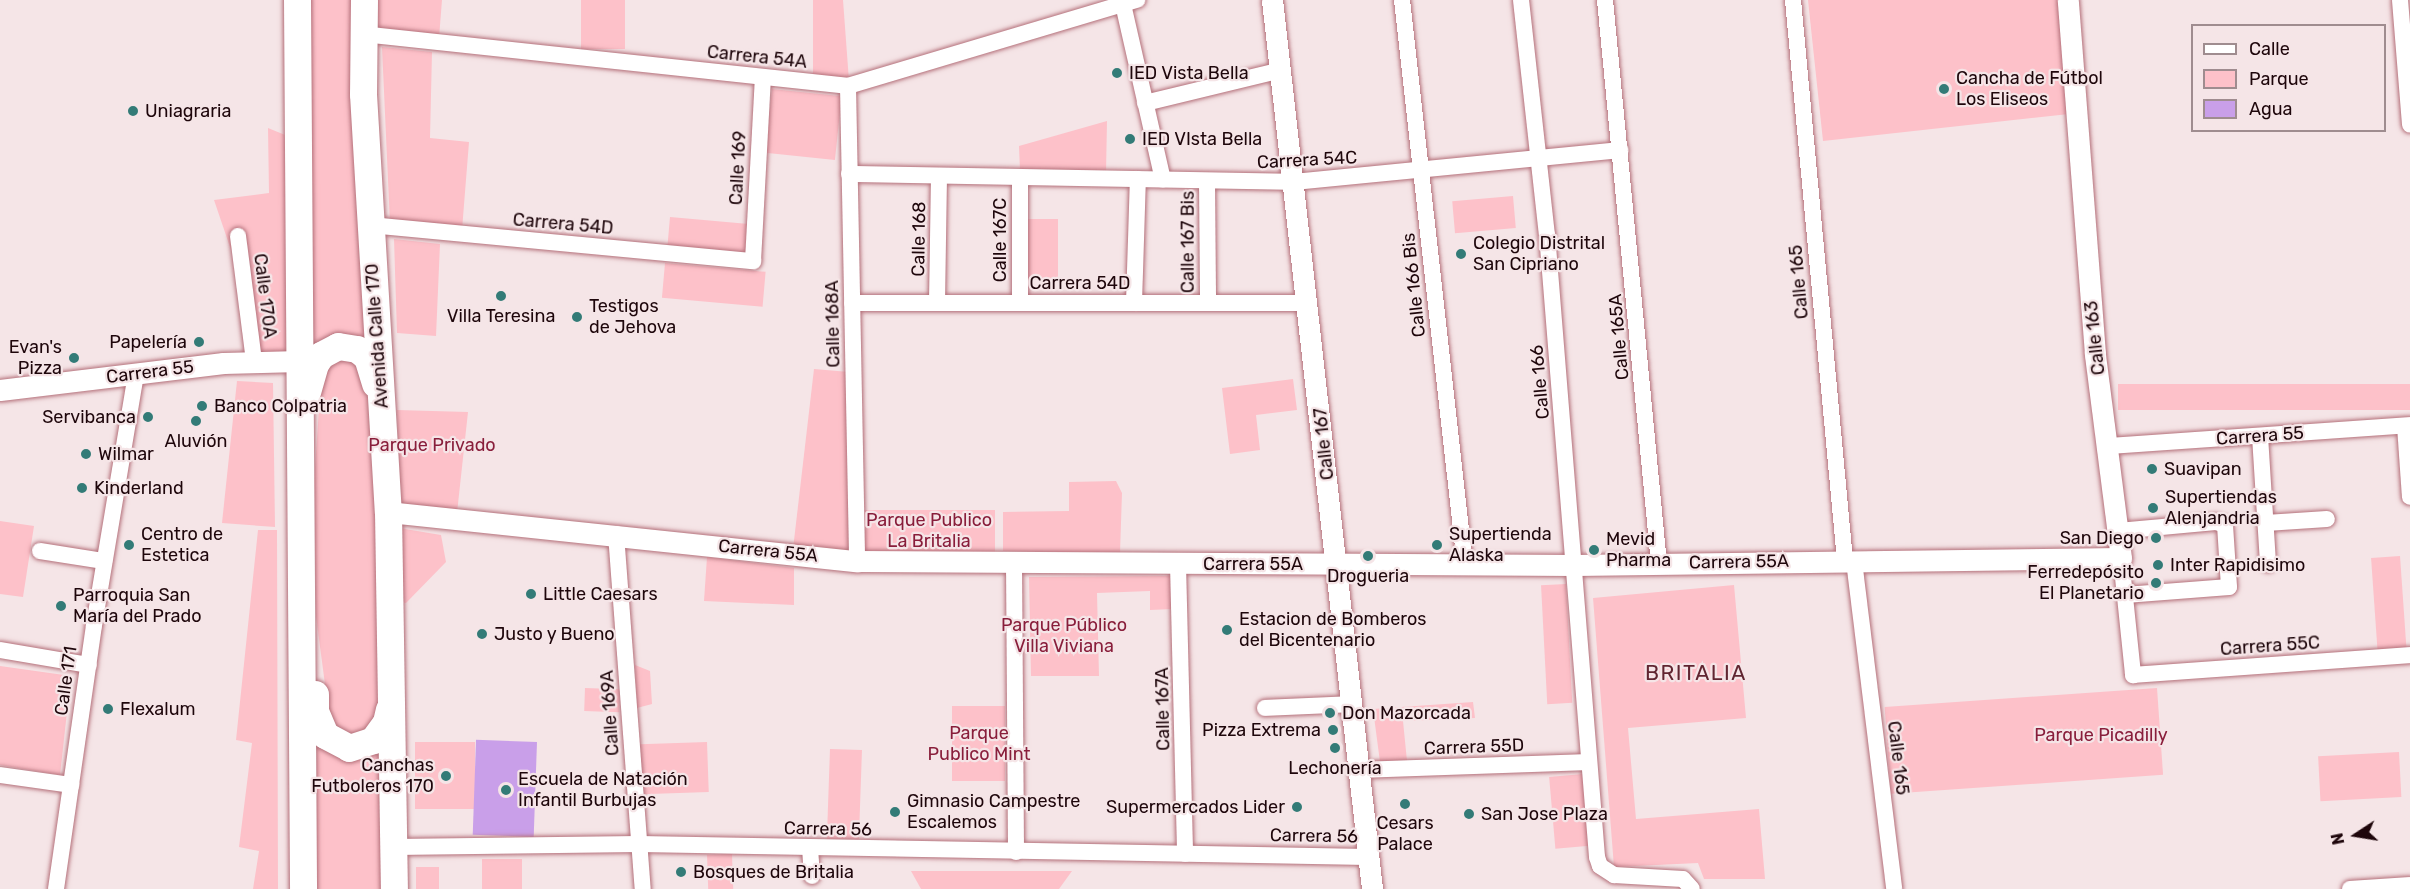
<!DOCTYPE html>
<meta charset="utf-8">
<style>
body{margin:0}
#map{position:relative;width:2410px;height:889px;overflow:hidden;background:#f5e5e7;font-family:Rubik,sans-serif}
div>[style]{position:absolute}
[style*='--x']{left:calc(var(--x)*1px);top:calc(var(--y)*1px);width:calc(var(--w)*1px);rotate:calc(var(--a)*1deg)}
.green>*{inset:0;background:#fdc1c9;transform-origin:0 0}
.water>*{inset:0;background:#c99fe9;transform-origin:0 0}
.roads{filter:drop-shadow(0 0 2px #b4707a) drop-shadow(0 0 2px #b4707a)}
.minor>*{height:16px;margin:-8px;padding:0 8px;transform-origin:8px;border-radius:8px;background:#fff}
.tertiary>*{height:21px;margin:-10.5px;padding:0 10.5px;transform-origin:10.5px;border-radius:10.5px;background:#fff}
.primary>*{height:27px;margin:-13.5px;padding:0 13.5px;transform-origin:13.5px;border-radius:13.5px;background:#fff}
.dots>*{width:16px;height:16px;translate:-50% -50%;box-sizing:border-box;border:3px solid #f5e5e7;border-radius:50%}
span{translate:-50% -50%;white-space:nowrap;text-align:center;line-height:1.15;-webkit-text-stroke:4.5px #f5e5e7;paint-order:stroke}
.street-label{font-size:18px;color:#1e060b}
.poi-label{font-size:18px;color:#1e060b}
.left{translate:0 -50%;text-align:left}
.right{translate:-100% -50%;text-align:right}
.park-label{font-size:18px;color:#891e3b}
.quarter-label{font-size:21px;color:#612531;letter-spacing:1.5px}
.legend{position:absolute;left:2191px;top:24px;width:195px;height:108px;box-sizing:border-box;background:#f5e5e7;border:2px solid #9f8c8f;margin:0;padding:8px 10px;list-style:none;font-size:18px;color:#1e060b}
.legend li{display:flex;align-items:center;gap:12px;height:30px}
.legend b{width:30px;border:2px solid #9f8c8f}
.north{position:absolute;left:2326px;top:805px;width:60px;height:60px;-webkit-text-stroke:4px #f5e5e7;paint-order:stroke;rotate:258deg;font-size:16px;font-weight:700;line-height:24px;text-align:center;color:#1e060b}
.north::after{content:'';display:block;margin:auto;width:21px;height:27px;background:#1e060b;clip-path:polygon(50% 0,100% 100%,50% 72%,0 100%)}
</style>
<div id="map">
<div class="green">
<div style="clip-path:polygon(309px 0,358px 0,375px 346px,312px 347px)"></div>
<div style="clip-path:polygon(378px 0,442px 0,439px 38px,377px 31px)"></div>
<div style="left:581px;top:0;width:44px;height:49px"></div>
<div style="clip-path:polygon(813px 0,843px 0,849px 81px,813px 74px)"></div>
<div style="clip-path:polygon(1808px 0,2061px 0,2069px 114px,1823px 141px)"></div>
<div style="clip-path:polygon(382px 47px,432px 52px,430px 138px,469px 142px,462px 230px,390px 224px)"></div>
<div style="left:772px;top:89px;width:70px;height:64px;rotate:6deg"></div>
<div style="clip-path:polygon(1107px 121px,1106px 173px,1020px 171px,1019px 146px)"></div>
<div style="clip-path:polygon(268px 128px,290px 137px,294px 356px,257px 355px,250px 261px,231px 250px,214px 200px,269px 193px)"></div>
<div style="left:1513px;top:196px;width:32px;height:61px;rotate:85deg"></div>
<div style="left:670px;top:217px;width:79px;height:29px;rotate:5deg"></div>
<div style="left:1028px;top:219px;width:30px;height:61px"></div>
<div style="clip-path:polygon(394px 239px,440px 244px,436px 336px,397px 333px)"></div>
<div style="left:665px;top:263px;width:101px;height:35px;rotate:5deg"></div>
<div style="clip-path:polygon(352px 355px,366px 367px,371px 409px,382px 703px,364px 737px,331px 730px,316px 616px,314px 482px,321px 380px,325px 366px)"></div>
<div style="clip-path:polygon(814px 369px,849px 372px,853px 554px,793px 549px)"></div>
<div style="clip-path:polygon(1293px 379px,1297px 410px,1256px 415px,1260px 450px,1230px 454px,1222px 388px)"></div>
<div style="clip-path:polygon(237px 381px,273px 383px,275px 527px,222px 523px)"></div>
<div style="left:2410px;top:384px;width:26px;height:292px;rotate:90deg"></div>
<div style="clip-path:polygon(397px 410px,468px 412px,457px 513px,401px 507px)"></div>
<div style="clip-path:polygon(1116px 481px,1122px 493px,1120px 553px,1003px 551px,1003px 512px,1069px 511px,1069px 482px)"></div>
<div style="left:862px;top:510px;width:133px;height:43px"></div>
<div style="clip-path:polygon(0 521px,34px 526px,23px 597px,0 594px)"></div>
<div style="clip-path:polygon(399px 528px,441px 535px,446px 562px,406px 603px,400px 602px)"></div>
<div style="clip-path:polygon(258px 530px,277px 530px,278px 889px,253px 889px,259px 851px,239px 847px,252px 743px,236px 740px)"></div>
<div style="left:2400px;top:556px;width:94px;height:29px;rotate:86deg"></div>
<div style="clip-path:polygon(707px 557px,794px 568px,794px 605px,704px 601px)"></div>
<div style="clip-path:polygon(1172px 576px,1173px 609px,1150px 610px,1150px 591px,1097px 593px,1099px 676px,1031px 676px,1029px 577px)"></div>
<div style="left:1566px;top:584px;width:119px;height:25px;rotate:87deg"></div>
<div style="clip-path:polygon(1734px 585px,1746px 718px,1628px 728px,1636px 819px,1759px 809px,1765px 879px,1704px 879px,1698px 863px,1614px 867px,1593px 598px)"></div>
<div style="clip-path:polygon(635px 665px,650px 671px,652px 704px,637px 708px)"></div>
<div style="clip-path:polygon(0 666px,71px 676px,60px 775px,0 765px)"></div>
<div style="left:585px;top:688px;width:35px;height:23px;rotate:2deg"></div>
<div style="left:2157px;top:688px;width:87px;height:273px;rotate:86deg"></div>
<div style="clip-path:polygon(1473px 702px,1475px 718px,1403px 721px,1407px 761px,1380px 762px,1373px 709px)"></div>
<div style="left:952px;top:706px;width:53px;height:75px"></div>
<div style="left:475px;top:742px;width:67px;height:60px;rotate:90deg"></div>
<div style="left:707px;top:742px;width:50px;height:67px;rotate:88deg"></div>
<div style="clip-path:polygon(317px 745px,379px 749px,388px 889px,316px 889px)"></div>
<div style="left:830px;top:749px;width:32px;height:94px;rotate:2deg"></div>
<div style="left:2399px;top:752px;width:45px;height:81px;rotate:87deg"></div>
<div style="left:1583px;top:774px;width:72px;height:34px;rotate:85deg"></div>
<div style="left:732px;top:854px;width:35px;height:25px;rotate:88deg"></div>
<div style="left:522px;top:859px;width:30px;height:40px;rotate:90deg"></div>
<div style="left:416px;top:867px;width:23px;height:22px"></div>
<div style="clip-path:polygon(911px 871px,1072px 871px,1059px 889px,921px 889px)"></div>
</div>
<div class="water">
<div style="left:537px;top:742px;width:95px;height:61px;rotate:92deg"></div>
</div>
<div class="roads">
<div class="minor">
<div style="--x:1402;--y:0;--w:569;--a:83.64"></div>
<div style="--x:1521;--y:0;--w:235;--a:83.7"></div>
<div style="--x:1547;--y:234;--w:625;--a:85.41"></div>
<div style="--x:1597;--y:857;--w:9;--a:72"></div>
<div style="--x:1600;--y:866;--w:17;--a:33"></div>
<div style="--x:1614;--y:875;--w:69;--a:3.3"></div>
<div style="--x:1683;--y:879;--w:13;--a:48"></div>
<div style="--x:1605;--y:0;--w:567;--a:84.53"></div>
<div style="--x:1793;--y:0;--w:563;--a:84.7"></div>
<div style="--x:2400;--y:0;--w:125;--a:85.4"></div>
<div style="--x:1123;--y:4;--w:180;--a:77.2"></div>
<div style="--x:362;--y:34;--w:489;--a:6.1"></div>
<div style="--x:848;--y:86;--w:302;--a:-16.6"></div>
<div style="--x:848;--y:86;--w:475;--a:88.9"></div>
<div style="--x:1145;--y:103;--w:140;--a:-13.6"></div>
<div style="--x:849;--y:174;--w:445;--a:1"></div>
<div style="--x:1294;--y:182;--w:328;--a:-5.6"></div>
<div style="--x:1207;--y:181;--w:121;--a:89.5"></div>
<div style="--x:370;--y:225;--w:385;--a:5.4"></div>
<div style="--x:753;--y:261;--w:184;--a:-86.9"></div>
<div style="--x:238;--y:236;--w:126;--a:82.7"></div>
<div style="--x:852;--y:303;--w:456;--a:0"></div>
<div style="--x:937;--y:303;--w:127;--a:-89.1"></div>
<div style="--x:1020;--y:303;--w:126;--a:-90"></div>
<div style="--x:1134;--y:303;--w:124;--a:-88.2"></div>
<div style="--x:2405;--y:426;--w:71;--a:86"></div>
<div style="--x:2260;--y:436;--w:128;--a:86.4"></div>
<div style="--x:2110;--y:446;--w:301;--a:-4"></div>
<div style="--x:2266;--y:523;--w:61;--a:-3.8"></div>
<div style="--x:2118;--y:531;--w:98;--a:-5.2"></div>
<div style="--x:2216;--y:522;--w:9;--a:18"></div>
<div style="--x:2225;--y:525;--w:62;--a:86.3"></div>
<div style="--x:2229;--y:587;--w:104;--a:175.6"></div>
<div style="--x:616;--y:534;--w:356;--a:85.7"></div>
<div style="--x:40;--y:551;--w:65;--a:8.9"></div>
<div style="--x:2121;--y:558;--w:118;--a:84.1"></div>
<div style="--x:2133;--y:675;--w:278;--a:-4.1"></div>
<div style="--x:1854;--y:561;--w:330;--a:83"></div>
<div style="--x:1014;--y:562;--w:290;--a:89.6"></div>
<div style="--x:1178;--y:564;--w:290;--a:88.6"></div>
<div style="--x:0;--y:650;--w:90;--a:9.6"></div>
<div style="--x:1265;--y:708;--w:87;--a:-2.6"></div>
<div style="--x:1359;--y:770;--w:230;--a:-2"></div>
<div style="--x:0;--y:775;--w:72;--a:8"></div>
<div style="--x:394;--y:847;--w:245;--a:-0.7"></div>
<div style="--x:639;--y:844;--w:729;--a:1.02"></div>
<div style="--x:810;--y:848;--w:28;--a:86"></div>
<div style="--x:56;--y:889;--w:267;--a:-81.8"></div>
<div style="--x:94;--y:625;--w:254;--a:-80.5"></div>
<div style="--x:2350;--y:889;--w:60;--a:-3.8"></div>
</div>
<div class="tertiary">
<div style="--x:1272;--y:0;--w:895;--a:83.58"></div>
<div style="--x:0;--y:390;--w:225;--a:-6.9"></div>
<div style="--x:223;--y:363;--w:77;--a:-1.5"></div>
<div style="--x:388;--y:512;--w:472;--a:6"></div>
<div style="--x:857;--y:561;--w:718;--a:0.32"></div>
<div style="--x:1575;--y:565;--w:546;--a:-0.73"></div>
<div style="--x:2121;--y:558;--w:206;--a:-97.3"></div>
<div style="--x:2095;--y:354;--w:355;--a:-94.4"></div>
</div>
<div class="primary">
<div style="--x:297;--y:0;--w:889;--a:89.61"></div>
<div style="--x:364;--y:0;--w:94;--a:90.6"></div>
<div style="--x:363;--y:94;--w:419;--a:86.6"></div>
<div style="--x:388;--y:512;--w:377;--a:89.1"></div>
<div style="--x:307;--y:392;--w:29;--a:-74"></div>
<div style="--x:315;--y:364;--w:11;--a:-56"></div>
<div style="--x:321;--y:355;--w:19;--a:-28"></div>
<div style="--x:338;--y:346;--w:19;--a:9"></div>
<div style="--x:357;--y:349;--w:13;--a:39"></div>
<div style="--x:367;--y:357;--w:28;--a:73"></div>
<div style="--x:315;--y:694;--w:17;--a:90"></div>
<div style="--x:315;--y:711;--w:26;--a:67"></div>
<div style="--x:325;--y:735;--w:27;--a:28"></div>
<div style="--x:349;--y:748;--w:25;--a:-18"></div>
<div style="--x:373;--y:740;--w:22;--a:-54"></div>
<div style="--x:386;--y:722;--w:13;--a:-77"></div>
</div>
</div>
<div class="dots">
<div style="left:1117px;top:73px;background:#337b77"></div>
<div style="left:1944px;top:89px;background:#337b77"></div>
<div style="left:133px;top:111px;background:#337b77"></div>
<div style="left:1130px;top:139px;background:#337b77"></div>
<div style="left:1461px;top:254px;background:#337b77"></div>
<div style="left:501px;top:296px;background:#337b77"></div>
<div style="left:577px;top:317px;background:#337b77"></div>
<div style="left:199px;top:342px;background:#337b77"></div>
<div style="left:74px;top:358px;background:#337b77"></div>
<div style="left:202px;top:406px;background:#337b77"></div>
<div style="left:148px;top:417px;background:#337b77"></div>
<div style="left:196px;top:421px;background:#337b77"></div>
<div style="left:86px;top:454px;background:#337b77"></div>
<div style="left:2152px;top:469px;background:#337b77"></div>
<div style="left:82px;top:488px;background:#337b77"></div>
<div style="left:2153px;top:508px;background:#337b77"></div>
<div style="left:2156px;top:538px;background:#337b77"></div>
<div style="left:129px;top:545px;background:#337b77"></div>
<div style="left:1437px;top:545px;background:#337b77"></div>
<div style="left:1594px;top:550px;background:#337b77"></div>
<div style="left:1368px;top:556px;background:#337b77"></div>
<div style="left:2158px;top:565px;background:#337b77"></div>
<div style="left:2156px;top:583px;background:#337b77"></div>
<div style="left:531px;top:594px;background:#337b77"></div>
<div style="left:61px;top:606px;background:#337b77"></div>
<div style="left:1227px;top:630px;background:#337b77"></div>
<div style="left:482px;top:634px;background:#337b77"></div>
<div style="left:108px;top:709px;background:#337b77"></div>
<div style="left:1330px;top:713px;background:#337b77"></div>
<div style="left:1333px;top:730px;background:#337b77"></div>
<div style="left:1335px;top:748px;background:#337b77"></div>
<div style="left:446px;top:776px;background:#337b77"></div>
<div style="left:506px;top:790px;background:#337b77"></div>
<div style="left:1405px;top:804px;background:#337b77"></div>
<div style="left:1297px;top:807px;background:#337b77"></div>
<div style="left:895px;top:812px;background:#337b77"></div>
<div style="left:1469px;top:814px;background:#337b77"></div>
<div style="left:681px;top:872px;background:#337b77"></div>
</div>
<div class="street-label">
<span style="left:757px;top:57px;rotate:6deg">Carrera 54A</span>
<span style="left:1307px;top:160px;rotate:-3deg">Carrera 54C</span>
<span style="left:738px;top:168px;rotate:-87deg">Calle 169</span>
<span style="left:563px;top:224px;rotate:5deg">Carrera 54D</span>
<span style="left:919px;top:239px;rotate:-89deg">Calle 168</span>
<span style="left:1000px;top:240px;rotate:-90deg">Calle 167C</span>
<span style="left:1188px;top:242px;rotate:-90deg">Calle 167 Bis</span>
<span style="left:1799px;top:282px;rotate:-95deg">Calle 165</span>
<span style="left:1080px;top:283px">Carrera 54D</span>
<span style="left:1414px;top:285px;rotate:-96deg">Calle 166 Bis</span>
<span style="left:265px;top:296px;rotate:83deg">Calle 170A</span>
<span style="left:833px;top:324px;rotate:-91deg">Calle 168A</span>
<span style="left:377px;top:336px;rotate:-94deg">Avenida Calle 170</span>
<span style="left:1619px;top:337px;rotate:-95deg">Calle 165A</span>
<span style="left:2095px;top:338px;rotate:-96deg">Calle 163</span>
<span style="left:150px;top:372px;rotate:-7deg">Carrera 55</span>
<span style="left:1540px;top:382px;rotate:-95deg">Calle 166</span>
<span style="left:2260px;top:436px;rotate:-4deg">Carrera 55</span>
<span style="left:1324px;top:444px;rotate:-96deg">Calle 167</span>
<span style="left:768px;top:551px;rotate:6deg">Carrera 55A</span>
<span style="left:1739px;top:562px;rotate:-1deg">Carrera 55A</span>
<span style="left:1253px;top:564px">Carrera 55A</span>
<span style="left:2270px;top:646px;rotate:-4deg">Carrera 55C</span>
<span style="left:66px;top:681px;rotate:-82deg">Calle 171</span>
<span style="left:1163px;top:709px;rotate:-91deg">Calle 167A</span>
<span style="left:610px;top:713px;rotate:-94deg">Calle 169A</span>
<span style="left:1474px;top:747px;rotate:-2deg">Carrera 55D</span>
<span style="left:1898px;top:758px;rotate:83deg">Calle 165</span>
<span style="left:828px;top:829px;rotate:1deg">Carrera 56</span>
<span style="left:1314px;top:836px;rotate:1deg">Carrera 56</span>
</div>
<div class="poi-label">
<span class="left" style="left:1129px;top:73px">IED Vista Bella</span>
<span class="left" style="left:1956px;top:89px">Cancha de Fútbol<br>Los Eliseos</span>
<span class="left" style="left:145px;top:111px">Uniagraria</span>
<span class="left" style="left:1142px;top:139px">IED VIsta Bella</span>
<span class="left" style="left:1473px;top:254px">Colegio Distrital<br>San Cipriano</span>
<span class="left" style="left:589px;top:317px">Testigos<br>de Jehova</span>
<span style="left:501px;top:316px">Villa Teresina</span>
<span class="right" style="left:187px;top:342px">Papelería</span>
<span class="right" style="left:62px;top:358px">Evan's<br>Pizza</span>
<span class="left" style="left:214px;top:406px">Banco Colpatria</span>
<span class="right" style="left:136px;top:417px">Servibanca</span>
<span style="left:196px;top:441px">Aluvión</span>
<span class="left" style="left:98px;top:454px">Wilmar</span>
<span class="left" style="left:2164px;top:469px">Suavipan</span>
<span class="left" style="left:94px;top:488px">Kinderland</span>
<span class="left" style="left:2165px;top:508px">Supertiendas<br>Alenjandria</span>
<span class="left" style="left:141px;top:545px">Centro de<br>Estetica</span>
<span class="left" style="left:1449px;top:545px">Supertienda<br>Alaska</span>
<span class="right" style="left:2144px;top:538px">San Diego</span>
<span class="left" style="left:1606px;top:550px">Mevid<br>Pharma</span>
<span class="left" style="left:2170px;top:565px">Inter Rapidisimo</span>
<span class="right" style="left:2144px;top:583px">Ferredepósito<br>El Planetario</span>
<span style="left:1368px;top:576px">Drogueria</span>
<span class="left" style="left:543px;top:594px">Little Caesars</span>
<span class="left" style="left:73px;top:606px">Parroquia San<br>María del Prado</span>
<span class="left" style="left:1239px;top:630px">Estacion de Bomberos<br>del Bicentenario</span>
<span class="left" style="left:494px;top:634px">Justo y Bueno</span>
<span class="left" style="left:120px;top:709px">Flexalum</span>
<span class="left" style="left:1342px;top:713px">Don Mazorcada</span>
<span class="right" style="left:1321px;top:730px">Pizza Extrema</span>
<span class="right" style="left:434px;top:776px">Canchas<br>Futboleros 170</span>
<span style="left:1335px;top:768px">Lechonería</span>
<span class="left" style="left:518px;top:790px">Escuela de Natación<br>Infantil Burbujas</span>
<span class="left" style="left:907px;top:812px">Gimnasio Campestre<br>Escalemos</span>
<span class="right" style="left:1285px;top:807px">Supermercados Lider</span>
<span class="left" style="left:1481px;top:814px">San Jose Plaza</span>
<span style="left:1405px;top:834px">Cesars<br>Palace</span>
<span class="left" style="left:693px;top:872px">Bosques de Britalia</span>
</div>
<div class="park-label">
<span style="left:432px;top:445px">Parque Privado</span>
<span style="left:929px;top:531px">Parque Publico<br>La Britalia</span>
<span style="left:1064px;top:636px">Parque Público<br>Villa Viviana</span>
<span style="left:979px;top:744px">Parque<br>Publico Mint</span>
<span style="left:2101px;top:735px">Parque Picadilly</span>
</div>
<div class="quarter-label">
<span style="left:1696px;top:673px">BRITALIA</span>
</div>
<ul class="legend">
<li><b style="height:8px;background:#fff"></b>Calle</li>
<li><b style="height:16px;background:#fdc1c9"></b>Parque</li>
<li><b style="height:16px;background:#c99fe9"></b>Agua</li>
</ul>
<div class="north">N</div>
</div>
